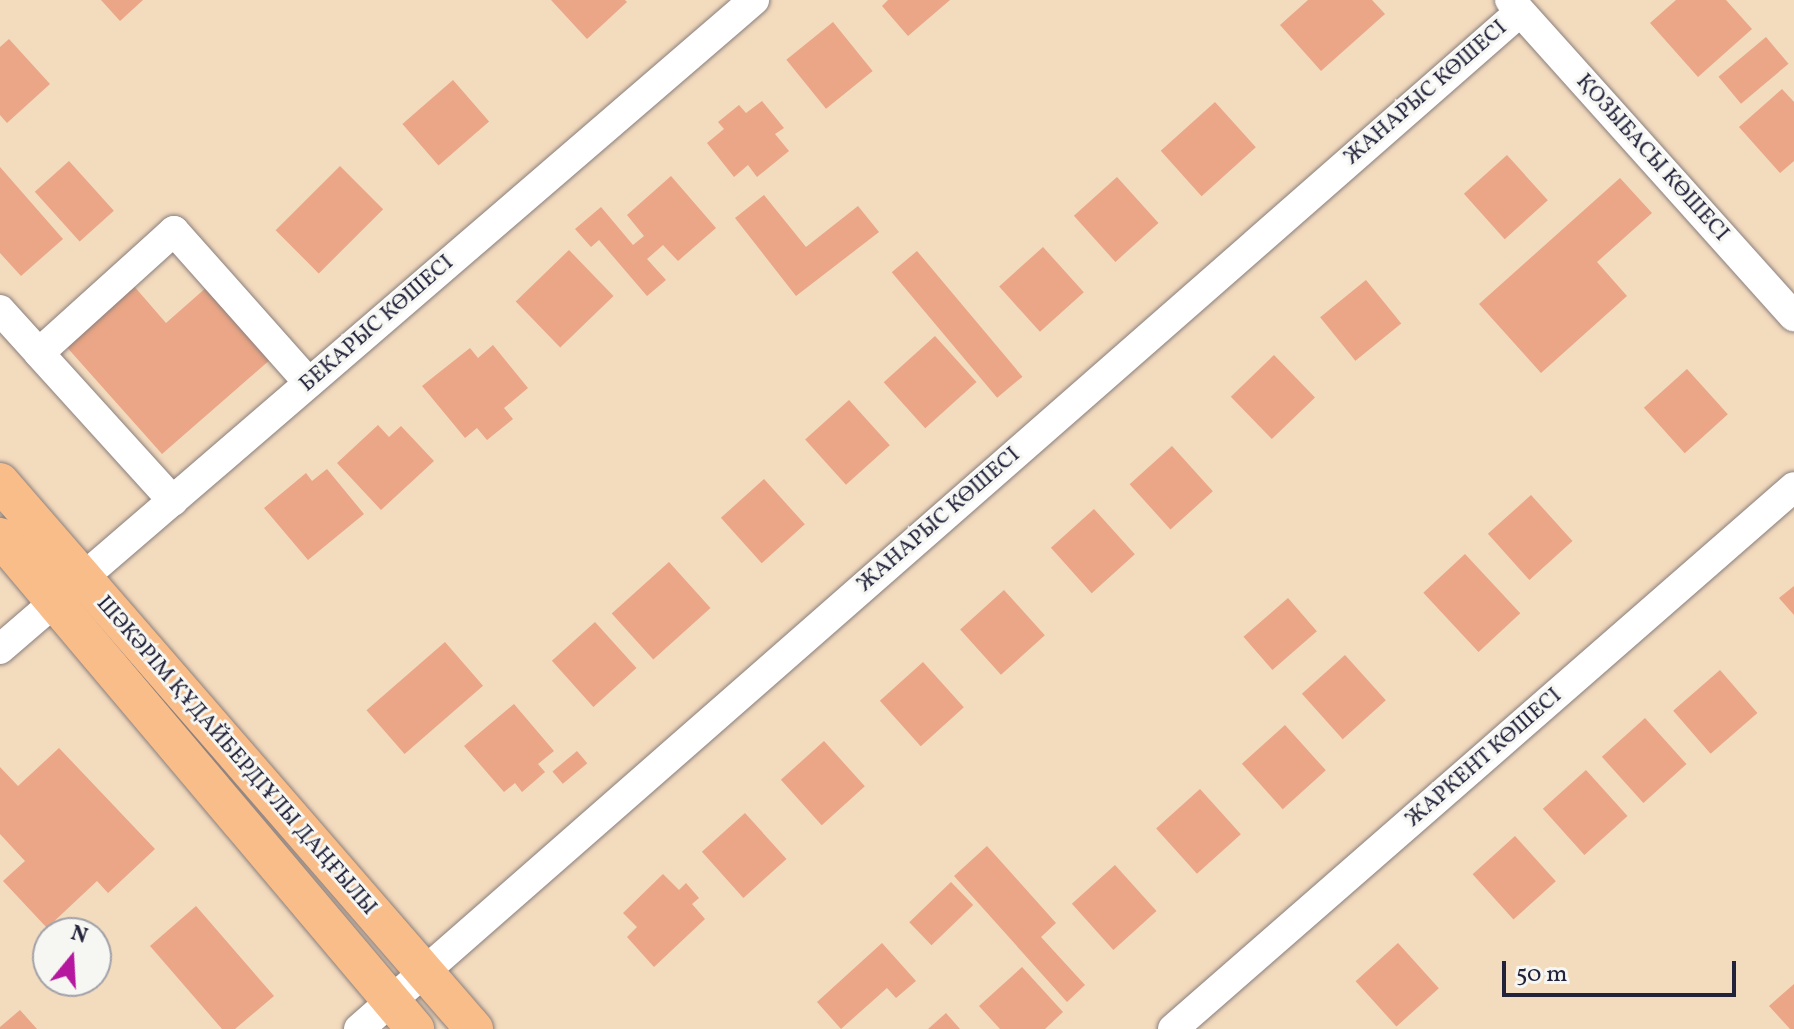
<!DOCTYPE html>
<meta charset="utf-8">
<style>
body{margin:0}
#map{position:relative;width:1794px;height:1029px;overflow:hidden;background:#f3dbbe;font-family:Vollkorn,serif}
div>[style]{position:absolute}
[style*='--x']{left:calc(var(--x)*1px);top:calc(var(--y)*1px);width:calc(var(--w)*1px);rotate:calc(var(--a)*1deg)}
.building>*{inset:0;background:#eaa686;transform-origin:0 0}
.roads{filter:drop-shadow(0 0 2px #8a7e7c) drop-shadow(0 0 2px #8a7e7c)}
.minor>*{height:30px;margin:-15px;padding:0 15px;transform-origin:15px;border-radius:15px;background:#fff}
.major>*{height:38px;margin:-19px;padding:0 19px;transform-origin:19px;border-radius:19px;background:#f8bd89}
span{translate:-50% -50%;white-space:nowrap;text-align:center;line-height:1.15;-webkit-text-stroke:6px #f6f6f2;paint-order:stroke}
.street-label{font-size:22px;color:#22223b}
.north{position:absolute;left:32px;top:917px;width:80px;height:80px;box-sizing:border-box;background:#f6f6f2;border:2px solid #a1a1a9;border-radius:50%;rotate:18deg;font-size:22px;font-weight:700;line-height:32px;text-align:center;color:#22223b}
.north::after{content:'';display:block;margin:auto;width:28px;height:36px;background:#b5179e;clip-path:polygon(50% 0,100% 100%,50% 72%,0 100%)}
.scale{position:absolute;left:1502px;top:961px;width:234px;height:36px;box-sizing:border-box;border:4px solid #22223b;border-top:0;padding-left:10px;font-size:24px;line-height:28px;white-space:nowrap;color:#22223b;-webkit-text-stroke:6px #f6f6f2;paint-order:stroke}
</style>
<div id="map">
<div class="building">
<div style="clip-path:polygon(101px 0,143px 0,120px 21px)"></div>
<div style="clip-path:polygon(551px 0,625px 0,627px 2px,587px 39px)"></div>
<div style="clip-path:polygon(888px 0,950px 0,908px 36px,882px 6px)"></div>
<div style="clip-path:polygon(1308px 0,1372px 0,1385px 14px,1321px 71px,1280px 25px)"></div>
<div style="clip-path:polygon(1676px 0,1726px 0,1752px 29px,1698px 77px,1650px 23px)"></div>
<div style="left:833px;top:22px;width:63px;height:60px;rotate:51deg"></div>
<div style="left:1766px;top:37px;width:35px;height:62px;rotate:50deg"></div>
<div style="clip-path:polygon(9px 39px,50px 84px,7px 123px,0 115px,0 47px)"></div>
<div style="left:453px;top:80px;width:55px;height:67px;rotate:49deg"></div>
<div style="clip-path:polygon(1782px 89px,1794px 102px,1794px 161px,1780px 173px,1739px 127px)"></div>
<div style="clip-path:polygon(762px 101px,784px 128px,775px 134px,789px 151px,757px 177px,748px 165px,734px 177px,707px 143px,724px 129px,718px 122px,739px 105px,746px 113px)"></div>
<div style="left:1215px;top:102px;width:61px;height:73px;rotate:48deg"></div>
<div style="left:1507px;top:155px;width:61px;height:58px;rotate:48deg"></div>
<div style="left:69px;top:161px;width:67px;height:46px;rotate:48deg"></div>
<div style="left:340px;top:166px;width:61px;height:91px;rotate:45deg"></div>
<div style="clip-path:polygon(0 167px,63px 239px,21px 276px,0 253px)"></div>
<div style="clip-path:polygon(671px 176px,716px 228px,678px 261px,663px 245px,647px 259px,666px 280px,647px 296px,599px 240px,591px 247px,575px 229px,601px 207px,633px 245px,644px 236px,627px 215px)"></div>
<div style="left:1117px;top:177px;width:62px;height:58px;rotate:48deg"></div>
<div style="clip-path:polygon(1620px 178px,1652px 213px,1597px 262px,1627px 296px,1541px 373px,1479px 304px)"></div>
<div style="clip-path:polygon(764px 195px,806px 247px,858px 206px,879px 232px,796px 296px,735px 218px)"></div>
<div style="left:1043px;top:247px;width:61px;height:59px;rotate:48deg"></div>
<div style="left:569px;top:250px;width:64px;height:74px;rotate:46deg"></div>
<div style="left:917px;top:251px;width:164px;height:33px;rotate:50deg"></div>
<div style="left:1366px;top:280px;width:56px;height:59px;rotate:51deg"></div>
<div style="clip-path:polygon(133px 285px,166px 323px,208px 286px,271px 359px,162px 454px,64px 344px)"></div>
<div style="left:935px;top:336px;width:62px;height:69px;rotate:48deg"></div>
<div style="clip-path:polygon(493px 345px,528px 388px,504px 408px,513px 419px,487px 440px,477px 428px,465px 438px,422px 386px,470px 348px,478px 358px)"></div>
<div style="left:1274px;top:355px;width:59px;height:60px;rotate:46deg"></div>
<div style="left:1687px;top:369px;width:61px;height:58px;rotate:48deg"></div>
<div style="left:849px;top:400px;width:61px;height:59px;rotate:48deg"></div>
<div style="clip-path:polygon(378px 425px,389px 437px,401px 426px,434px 461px,381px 510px,337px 463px)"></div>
<div style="left:1172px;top:446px;width:61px;height:57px;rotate:48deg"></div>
<div style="clip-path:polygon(327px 469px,364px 514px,308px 560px,264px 508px,306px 473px,312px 481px)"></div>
<div style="left:764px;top:479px;width:61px;height:58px;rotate:48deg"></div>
<div style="left:1531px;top:495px;width:62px;height:58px;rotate:48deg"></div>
<div style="left:1094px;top:509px;width:61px;height:58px;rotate:48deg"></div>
<div style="left:1465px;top:554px;width:81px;height:57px;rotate:47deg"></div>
<div style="left:669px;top:562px;width:62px;height:77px;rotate:48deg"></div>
<div style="clip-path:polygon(1794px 586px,1794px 615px,1779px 598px)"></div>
<div style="left:1004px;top:590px;width:61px;height:59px;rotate:48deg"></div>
<div style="left:1288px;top:598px;width:44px;height:59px;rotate:49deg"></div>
<div style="left:595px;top:622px;width:62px;height:58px;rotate:48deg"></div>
<div style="left:445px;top:642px;width:58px;height:104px;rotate:49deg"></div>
<div style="left:1345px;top:655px;width:61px;height:58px;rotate:48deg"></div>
<div style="left:923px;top:662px;width:61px;height:58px;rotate:48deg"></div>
<div style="left:1720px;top:670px;width:57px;height:62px;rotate:49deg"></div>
<div style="clip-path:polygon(514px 704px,554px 751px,538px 764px,545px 772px,522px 792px,515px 783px,504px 792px,464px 746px)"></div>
<div style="left:1645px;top:718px;width:62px;height:58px;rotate:48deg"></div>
<div style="left:1285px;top:725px;width:61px;height:58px;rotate:48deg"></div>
<div style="left:824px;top:741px;width:61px;height:58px;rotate:48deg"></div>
<div style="clip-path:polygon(59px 748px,155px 849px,108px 893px,97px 881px,47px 928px,3px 881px,25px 861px,0 834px,0 767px,18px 786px)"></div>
<div style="left:577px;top:751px;width:16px;height:32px;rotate:50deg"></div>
<div style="left:1586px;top:770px;width:62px;height:58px;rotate:48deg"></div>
<div style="left:1200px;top:789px;width:61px;height:59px;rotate:48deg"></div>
<div style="left:745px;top:813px;width:62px;height:58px;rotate:48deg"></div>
<div style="left:1515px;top:836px;width:61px;height:57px;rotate:48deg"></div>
<div style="clip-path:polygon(987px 846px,1056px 923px,1041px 937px,1085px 985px,1067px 1002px,954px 876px)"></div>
<div style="left:1115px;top:865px;width:62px;height:58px;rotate:48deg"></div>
<div style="clip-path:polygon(663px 874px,679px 890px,686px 883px,699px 898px,692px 904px,705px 919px,654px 967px,627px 937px,637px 927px,623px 913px)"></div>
<div style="left:951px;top:882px;width:32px;height:58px;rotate:46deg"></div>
<div style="clip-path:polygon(196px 906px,274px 996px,235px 1029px,222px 1029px,150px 946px)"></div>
<div style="clip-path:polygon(882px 943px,916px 981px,896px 998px,887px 988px,841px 1029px,817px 1002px)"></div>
<div style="left:1398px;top:943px;width:61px;height:57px;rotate:48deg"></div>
<div style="clip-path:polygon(1022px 967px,1063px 1012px,1045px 1029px,1000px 1029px,979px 1006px)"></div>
<div style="clip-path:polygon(1794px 984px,1794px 1029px,1790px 1029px,1769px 1006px)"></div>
<div style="clip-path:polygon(20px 1010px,37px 1029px,0 1029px,0 1027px)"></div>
<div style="clip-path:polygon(946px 1013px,960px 1029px,928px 1029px)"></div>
</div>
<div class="roads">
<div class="minor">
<div style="--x:1510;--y:0;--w:425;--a:48.1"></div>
<div style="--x:0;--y:310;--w:58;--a:47.8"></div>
<div style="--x:173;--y:501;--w:200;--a:-132.2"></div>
<div style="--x:39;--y:353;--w:182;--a:-42.1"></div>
<div style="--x:174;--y:231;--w:203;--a:48.4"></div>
<div style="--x:0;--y:649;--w:995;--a:-40.72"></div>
<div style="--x:359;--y:1029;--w:1543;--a:-41.22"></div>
<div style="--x:1173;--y:1029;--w:824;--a:-41.11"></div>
</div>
<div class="major">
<div style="--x:0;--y:482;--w:724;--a:49.09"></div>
<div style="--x:0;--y:537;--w:644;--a:49.85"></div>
</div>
</div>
<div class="street-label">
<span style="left:1426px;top:93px;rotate:-41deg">ЖАНАРЫС КӨШЕСІ</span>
<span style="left:1652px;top:158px;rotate:48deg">ҚОЗЫБАСЫ КӨШЕСІ</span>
<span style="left:377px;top:324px;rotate:-41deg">БЕКАРЫС КӨШЕСІ</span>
<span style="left:939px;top:520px;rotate:-41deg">ЖАНАРЫС КӨШЕСІ</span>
<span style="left:236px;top:756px;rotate:49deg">ШӘКӘРІМ ҚҰДАЙБЕРДІҰЛЫ ДАҢҒЫЛЫ</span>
<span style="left:1484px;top:758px;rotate:-41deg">ЖАРКЕНТ КӨШЕСІ</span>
</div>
<div class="north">N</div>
<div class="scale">50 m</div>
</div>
